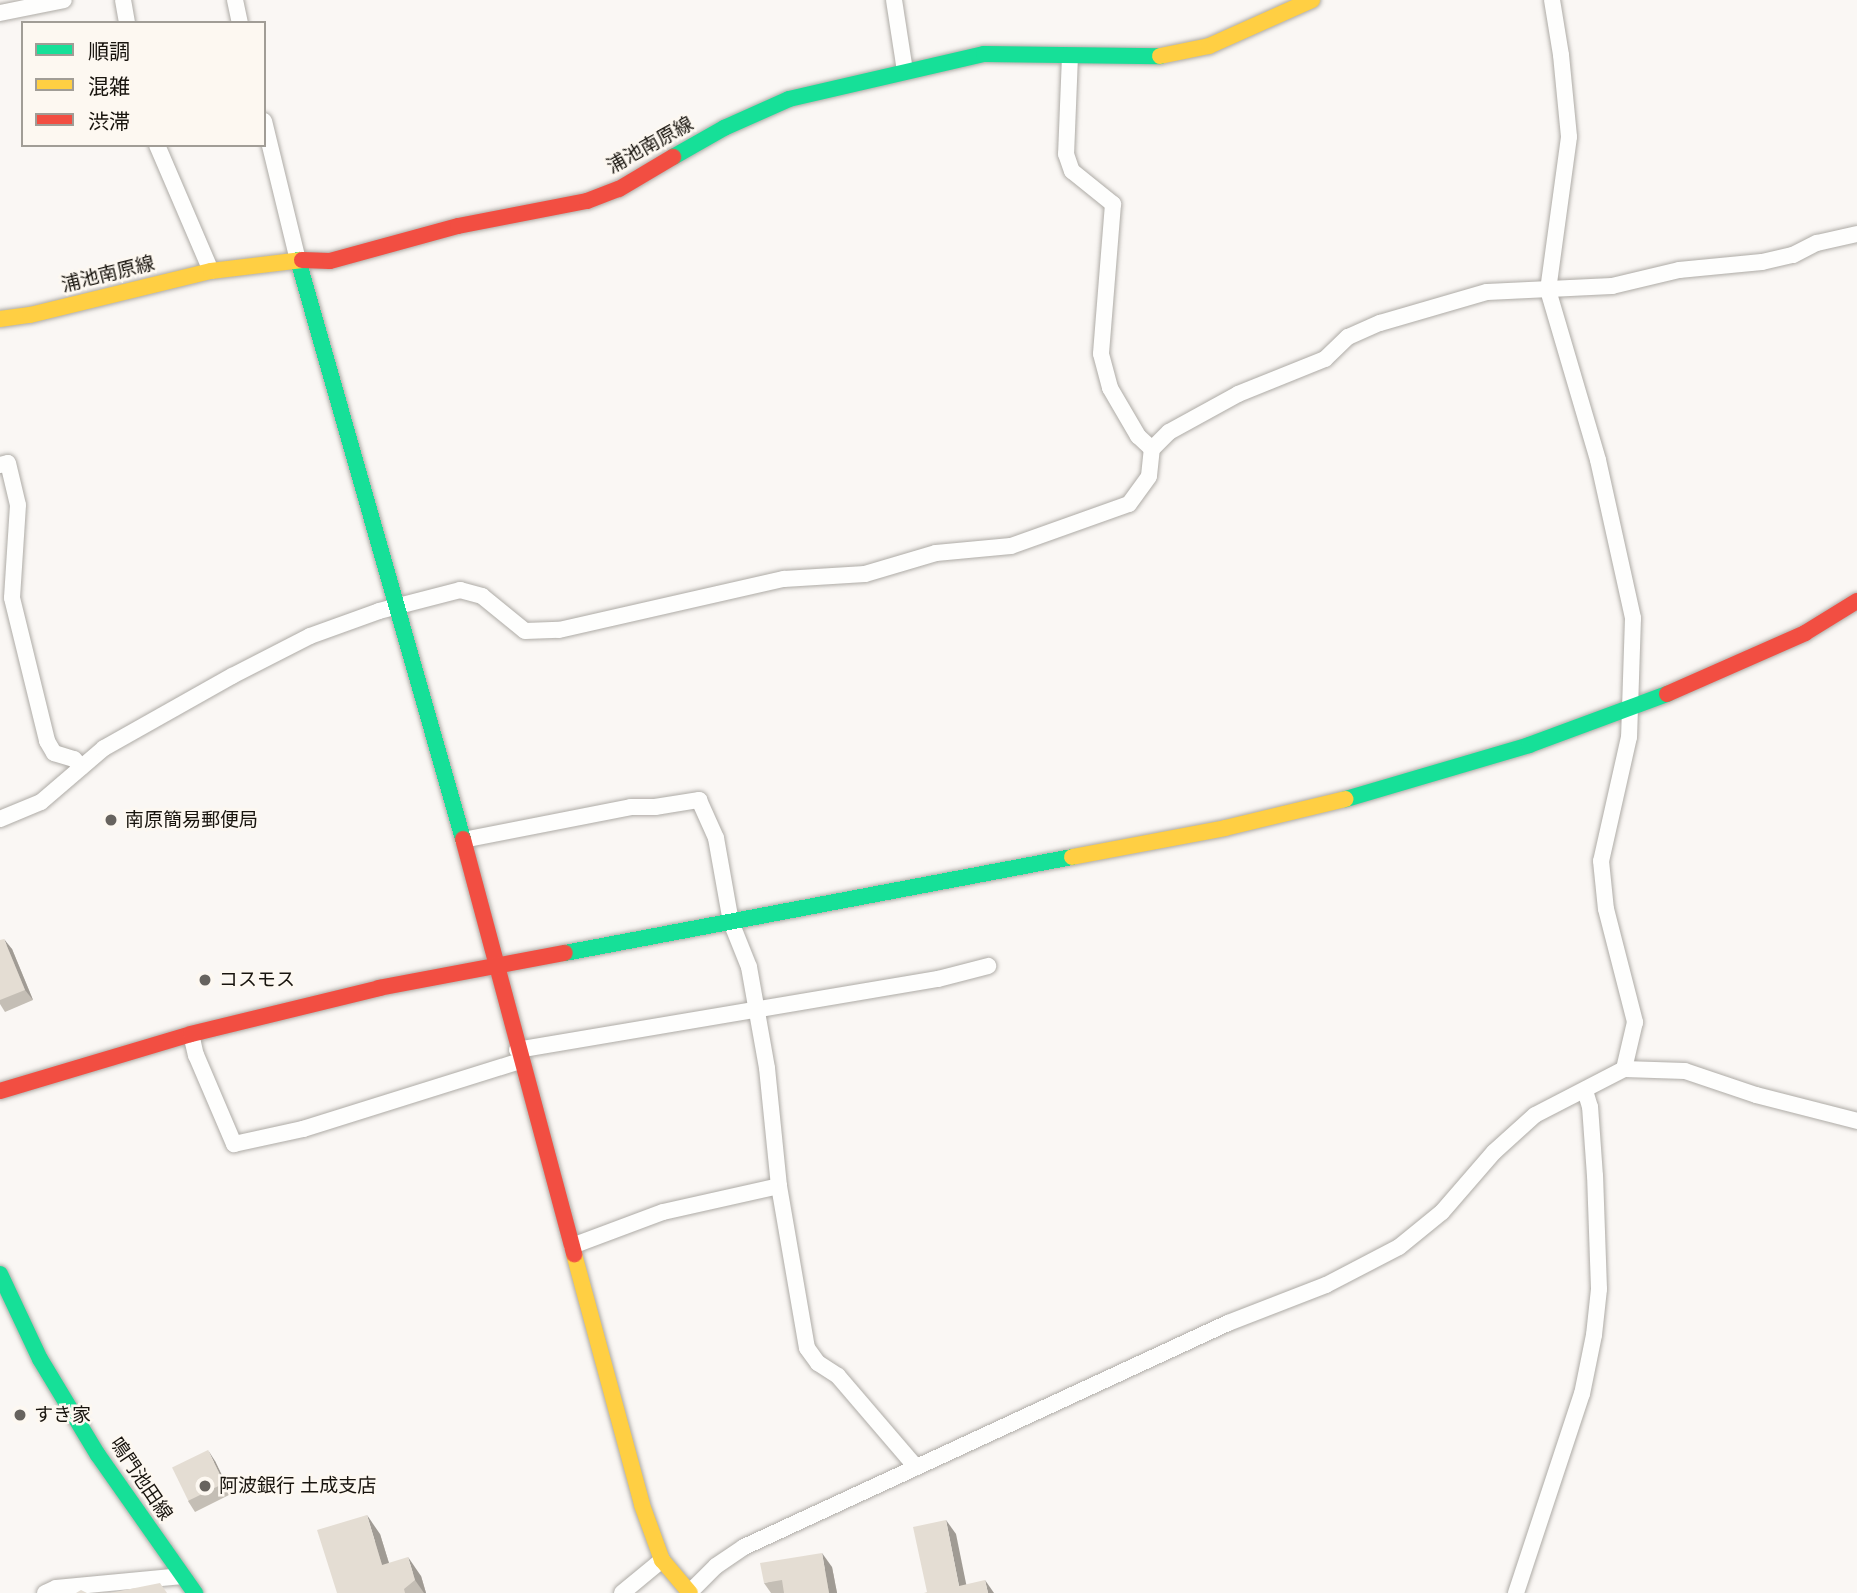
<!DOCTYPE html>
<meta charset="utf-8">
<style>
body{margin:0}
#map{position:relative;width:1857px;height:1593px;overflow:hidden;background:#faf7f4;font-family:Arial,"Noto Sans JP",sans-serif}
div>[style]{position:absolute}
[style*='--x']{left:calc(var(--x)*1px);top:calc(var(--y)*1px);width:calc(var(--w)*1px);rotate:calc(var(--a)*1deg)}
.roads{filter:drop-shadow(0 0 2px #aeaba6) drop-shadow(0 0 2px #aeaba6)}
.street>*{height:16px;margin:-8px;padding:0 8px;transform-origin:8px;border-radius:8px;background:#fefefd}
.fast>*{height:16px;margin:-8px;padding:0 8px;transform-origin:8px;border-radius:8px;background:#16e098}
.slow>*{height:16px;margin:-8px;padding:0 8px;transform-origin:8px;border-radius:8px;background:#ffcf43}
.jam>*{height:16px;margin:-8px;padding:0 8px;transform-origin:8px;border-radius:8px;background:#f24e42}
.wall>*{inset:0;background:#c4beb5}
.shaded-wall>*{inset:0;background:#a09b94}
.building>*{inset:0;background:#e4ddd3;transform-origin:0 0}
.dots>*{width:19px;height:19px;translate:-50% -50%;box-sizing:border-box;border:4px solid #fdf8f1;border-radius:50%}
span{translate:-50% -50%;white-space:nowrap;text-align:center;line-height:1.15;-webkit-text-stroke:5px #fdf8f1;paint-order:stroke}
.street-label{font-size:19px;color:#18140e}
.poi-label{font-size:19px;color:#18140e}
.left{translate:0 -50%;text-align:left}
.legend{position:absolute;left:21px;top:21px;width:245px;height:126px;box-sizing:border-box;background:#fdf8f1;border:2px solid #a19d96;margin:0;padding:9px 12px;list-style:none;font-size:21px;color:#18140e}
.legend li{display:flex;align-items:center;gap:14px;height:35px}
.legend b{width:35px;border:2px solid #a19d96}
</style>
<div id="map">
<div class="roads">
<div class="street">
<div style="--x:123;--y:0;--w:23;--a:80"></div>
<div style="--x:235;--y:0;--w:24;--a:78"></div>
<div style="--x:894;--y:0;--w:72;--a:81.2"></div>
<div style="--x:1552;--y:0;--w:56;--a:80.7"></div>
<div style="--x:1561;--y:55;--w:82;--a:84.4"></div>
<div style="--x:1569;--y:137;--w:154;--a:97.8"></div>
<div style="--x:1548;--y:290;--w:177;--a:73.6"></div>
<div style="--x:1598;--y:460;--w:162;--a:77.5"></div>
<div style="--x:1633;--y:618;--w:119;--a:91.9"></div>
<div style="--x:1629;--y:737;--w:127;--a:102.7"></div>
<div style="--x:1601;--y:861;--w:48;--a:84.1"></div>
<div style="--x:1606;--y:909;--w:117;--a:75.6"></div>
<div style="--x:1635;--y:1022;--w:48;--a:103.2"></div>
<div style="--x:0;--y:13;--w:65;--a:-11.5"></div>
<div style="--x:1070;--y:56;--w:98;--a:92.3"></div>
<div style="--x:1066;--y:154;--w:18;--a:71"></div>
<div style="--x:1072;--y:171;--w:53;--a:38.8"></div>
<div style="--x:1113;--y:204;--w:150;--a:94.6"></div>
<div style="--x:1101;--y:354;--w:35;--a:75"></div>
<div style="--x:1110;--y:388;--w:56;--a:59.7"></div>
<div style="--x:1138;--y:436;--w:19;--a:43"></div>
<div style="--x:264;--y:121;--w:143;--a:76.3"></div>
<div style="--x:157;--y:145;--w:137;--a:66.8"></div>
<div style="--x:0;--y:465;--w:8;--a:-14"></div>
<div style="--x:8;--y:463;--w:43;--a:76.6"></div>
<div style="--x:18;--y:505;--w:93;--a:93.7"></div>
<div style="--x:12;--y:598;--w:147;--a:76.2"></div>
<div style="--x:47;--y:741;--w:14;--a:60"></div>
<div style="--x:54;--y:753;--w:21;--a:17"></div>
<div style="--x:74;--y:759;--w:11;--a:49"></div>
<div style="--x:0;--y:819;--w:44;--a:-22.5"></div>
<div style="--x:41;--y:802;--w:83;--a:-40.6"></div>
<div style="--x:104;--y:748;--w:147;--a:-29.4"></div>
<div style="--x:232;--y:676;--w:88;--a:-27.1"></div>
<div style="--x:310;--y:636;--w:73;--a:-19.9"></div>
<div style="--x:379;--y:611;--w:84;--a:-14.5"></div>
<div style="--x:460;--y:590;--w:23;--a:15"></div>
<div style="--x:482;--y:596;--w:55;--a:39.1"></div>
<div style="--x:525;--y:631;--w:34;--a:-2"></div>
<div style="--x:559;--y:630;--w:231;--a:-12.8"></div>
<div style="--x:784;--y:579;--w:81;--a:-3.5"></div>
<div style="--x:865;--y:574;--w:74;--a:-16.5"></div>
<div style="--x:936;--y:553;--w:75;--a:-5.3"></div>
<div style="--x:1011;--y:546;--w:125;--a:-19.6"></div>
<div style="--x:1129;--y:504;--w:34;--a:-54"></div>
<div style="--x:1149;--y:476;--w:27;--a:-84"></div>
<div style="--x:1152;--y:449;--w:24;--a:-45"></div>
<div style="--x:1169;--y:432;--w:79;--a:-28.8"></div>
<div style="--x:1238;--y:394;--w:94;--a:-21.9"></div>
<div style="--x:1325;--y:359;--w:32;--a:-44"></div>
<div style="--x:1348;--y:337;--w:35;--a:-24"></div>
<div style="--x:1380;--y:323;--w:111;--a:-16.2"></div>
<div style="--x:1487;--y:292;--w:125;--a:-2.7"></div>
<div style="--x:1612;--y:286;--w:69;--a:-13.4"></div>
<div style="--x:1679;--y:270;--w:83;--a:-5.5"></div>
<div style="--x:1762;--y:262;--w:32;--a:-13"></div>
<div style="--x:1793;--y:255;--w:27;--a:-27"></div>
<div style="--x:1817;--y:243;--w:41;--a:-12.7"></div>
<div style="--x:463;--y:840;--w:171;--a:-11.1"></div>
<div style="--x:631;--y:807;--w:24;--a:0"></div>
<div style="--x:655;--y:807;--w:45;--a:-9"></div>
<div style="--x:699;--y:800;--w:42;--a:65.9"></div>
<div style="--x:716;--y:838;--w:85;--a:79.9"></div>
<div style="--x:731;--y:922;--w:48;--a:68.2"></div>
<div style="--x:749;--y:967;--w:103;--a:79.9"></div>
<div style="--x:767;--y:1068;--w:119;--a:84.2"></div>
<div style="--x:779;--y:1186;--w:164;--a:80.2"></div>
<div style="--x:807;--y:1348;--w:19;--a:54"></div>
<div style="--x:818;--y:1363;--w:24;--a:33"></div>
<div style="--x:838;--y:1376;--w:120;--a:49.4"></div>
<div style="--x:191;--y:1034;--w:22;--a:77"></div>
<div style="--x:196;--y:1055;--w:97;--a:66.9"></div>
<div style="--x:234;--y:1144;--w:71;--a:-12.3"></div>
<div style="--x:303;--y:1129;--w:227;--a:-17.4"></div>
<div style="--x:517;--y:1050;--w:427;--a:-9.6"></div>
<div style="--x:938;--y:979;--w:52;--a:-14.6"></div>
<div style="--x:572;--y:1246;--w:97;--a:-20.5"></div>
<div style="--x:663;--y:1212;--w:119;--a:-12.6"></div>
<div style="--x:45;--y:1593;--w:12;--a:-24"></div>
<div style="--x:56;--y:1588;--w:127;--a:-5.4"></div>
<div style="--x:622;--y:1593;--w:52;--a:-39.5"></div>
<div style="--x:689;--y:1593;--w:38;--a:-45"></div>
<div style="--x:716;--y:1566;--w:34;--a:-34"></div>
<div style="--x:744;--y:1547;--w:533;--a:-24.84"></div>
<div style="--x:1228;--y:1323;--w:105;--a:-21.2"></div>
<div style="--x:1326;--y:1285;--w:82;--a:-27.5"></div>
<div style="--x:1399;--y:1247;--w:55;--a:-39.1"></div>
<div style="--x:1442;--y:1212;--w:79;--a:-49.1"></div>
<div style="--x:1494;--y:1152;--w:55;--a:-42.1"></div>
<div style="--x:1535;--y:1115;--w:100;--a:-27.3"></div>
<div style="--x:1624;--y:1069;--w:61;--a:1.9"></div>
<div style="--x:1685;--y:1071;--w:75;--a:18.7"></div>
<div style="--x:1756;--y:1095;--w:104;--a:14.4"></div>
<div style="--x:1516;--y:1593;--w:210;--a:-71.7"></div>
<div style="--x:1582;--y:1394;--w:60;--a:-78.5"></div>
<div style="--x:1594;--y:1335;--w:46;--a:-83.8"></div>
<div style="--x:1599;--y:1289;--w:113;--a:-92"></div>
<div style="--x:1595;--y:1176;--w:69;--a:-94.1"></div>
<div style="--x:1590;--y:1107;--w:17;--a:-107"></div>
</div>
<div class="fast">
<div style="--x:673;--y:157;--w:59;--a:-29.6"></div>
<div style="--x:724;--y:128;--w:71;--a:-24"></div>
<div style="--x:789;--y:99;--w:200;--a:-13"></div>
<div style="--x:984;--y:54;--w:176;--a:0.7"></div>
<div style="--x:298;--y:260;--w:602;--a:74.09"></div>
<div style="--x:1346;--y:799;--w:191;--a:-16.4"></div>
<div style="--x:1529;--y:745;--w:147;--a:-20.3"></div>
<div style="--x:565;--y:953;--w:516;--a:-10.72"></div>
<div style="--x:0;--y:1274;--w:94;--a:64.8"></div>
<div style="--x:40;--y:1359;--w:112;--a:58.9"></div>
<div style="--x:98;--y:1455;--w:169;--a:54.9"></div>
</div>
<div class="slow">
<div style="--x:1160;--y:56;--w:50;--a:-11.5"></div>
<div style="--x:1209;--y:46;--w:113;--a:-24.1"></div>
<div style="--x:0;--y:319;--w:30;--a:-8"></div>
<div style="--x:30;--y:315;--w:186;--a:-13.7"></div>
<div style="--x:211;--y:271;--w:92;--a:-6.9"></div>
<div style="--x:1072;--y:857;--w:156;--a:-10.7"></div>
<div style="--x:1225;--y:828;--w:124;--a:-13.5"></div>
<div style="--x:574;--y:1254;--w:260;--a:74.8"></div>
<div style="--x:642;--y:1505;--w:59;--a:70"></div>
<div style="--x:662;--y:1560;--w:43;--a:49.7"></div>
</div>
<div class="jam">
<div style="--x:302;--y:260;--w:28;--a:2"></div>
<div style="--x:330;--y:261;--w:133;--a:-15.3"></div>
<div style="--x:458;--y:226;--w:131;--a:-11"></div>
<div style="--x:587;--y:201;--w:34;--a:-21"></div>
<div style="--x:619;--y:189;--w:63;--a:-30.7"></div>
<div style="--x:1667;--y:694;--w:151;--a:-23.8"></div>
<div style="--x:1805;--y:633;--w:61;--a:-31.6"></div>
<div style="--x:463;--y:839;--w:430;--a:75"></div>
<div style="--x:0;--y:1091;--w:199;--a:-16.6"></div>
<div style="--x:191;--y:1034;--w:194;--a:-13.7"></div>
<div style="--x:379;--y:988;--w:189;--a:-10.7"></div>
</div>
</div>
<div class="wall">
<div style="clip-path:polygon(0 940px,12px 949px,33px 1000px,5px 1012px,0 1004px)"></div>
<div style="clip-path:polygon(215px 1461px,231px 1494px,195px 1512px,188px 1501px)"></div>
<div style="clip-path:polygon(380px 1534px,389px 1563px,421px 1576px,426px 1593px,337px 1593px)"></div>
<div style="clip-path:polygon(832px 1567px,837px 1593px,771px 1593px,764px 1583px)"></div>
</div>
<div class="shaded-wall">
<div style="clip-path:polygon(4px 939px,12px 949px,33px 1000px,25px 990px)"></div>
<div style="clip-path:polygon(208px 1450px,215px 1461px,231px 1494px,224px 1483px)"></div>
<div style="clip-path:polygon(367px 1515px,380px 1534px,395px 1583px,382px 1565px)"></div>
<div style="clip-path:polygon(946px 1520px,956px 1534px,968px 1593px,959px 1586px)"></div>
<div style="clip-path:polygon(822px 1553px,832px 1567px,837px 1593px,829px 1593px)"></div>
<div style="clip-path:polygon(408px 1557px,421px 1576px,426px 1593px,424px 1593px,415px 1580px)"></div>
<div style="clip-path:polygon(985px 1580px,994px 1593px,988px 1593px)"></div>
</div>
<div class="building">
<div style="clip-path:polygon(4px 939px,25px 990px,0 1000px,0 940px)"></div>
<div style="left:208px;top:1450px;width:37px;height:40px;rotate:64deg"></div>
<div style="clip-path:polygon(367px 1515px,382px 1565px,408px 1557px,415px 1580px,404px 1589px,405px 1593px,337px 1593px,317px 1530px)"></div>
<div style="clip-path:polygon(946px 1520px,959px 1586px,985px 1580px,988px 1593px,924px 1593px,927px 1592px,913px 1527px)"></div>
<div style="clip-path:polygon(822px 1553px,829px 1593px,784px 1593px,782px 1580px,764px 1583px,760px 1563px)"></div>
<div style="clip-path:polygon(160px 1583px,167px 1593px,110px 1593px)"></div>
<div style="clip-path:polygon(81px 1590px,87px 1593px,76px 1593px)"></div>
</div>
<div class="dots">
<div style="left:111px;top:820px;background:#67635e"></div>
<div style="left:205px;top:980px;background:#67635e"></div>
<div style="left:20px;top:1415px;background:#67635e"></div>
<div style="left:205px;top:1486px;background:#67635e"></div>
</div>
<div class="street-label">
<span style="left:650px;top:145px;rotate:-29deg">浦池南原線</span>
<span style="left:108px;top:274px;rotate:-14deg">浦池南原線</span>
<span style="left:141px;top:1479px;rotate:56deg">鳴門池田線</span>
</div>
<div class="poi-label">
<span class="left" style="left:125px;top:820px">南原簡易郵便局</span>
<span class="left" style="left:219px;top:980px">コスモス</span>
<span class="left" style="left:34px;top:1415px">すき家</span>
<span class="left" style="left:219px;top:1486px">阿波銀行 土成支店</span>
</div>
<ul class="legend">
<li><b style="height:9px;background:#16e098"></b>順調</li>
<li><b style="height:9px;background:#ffcf43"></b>混雑</li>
<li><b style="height:9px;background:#f24e42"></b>渋滞</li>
</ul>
</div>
